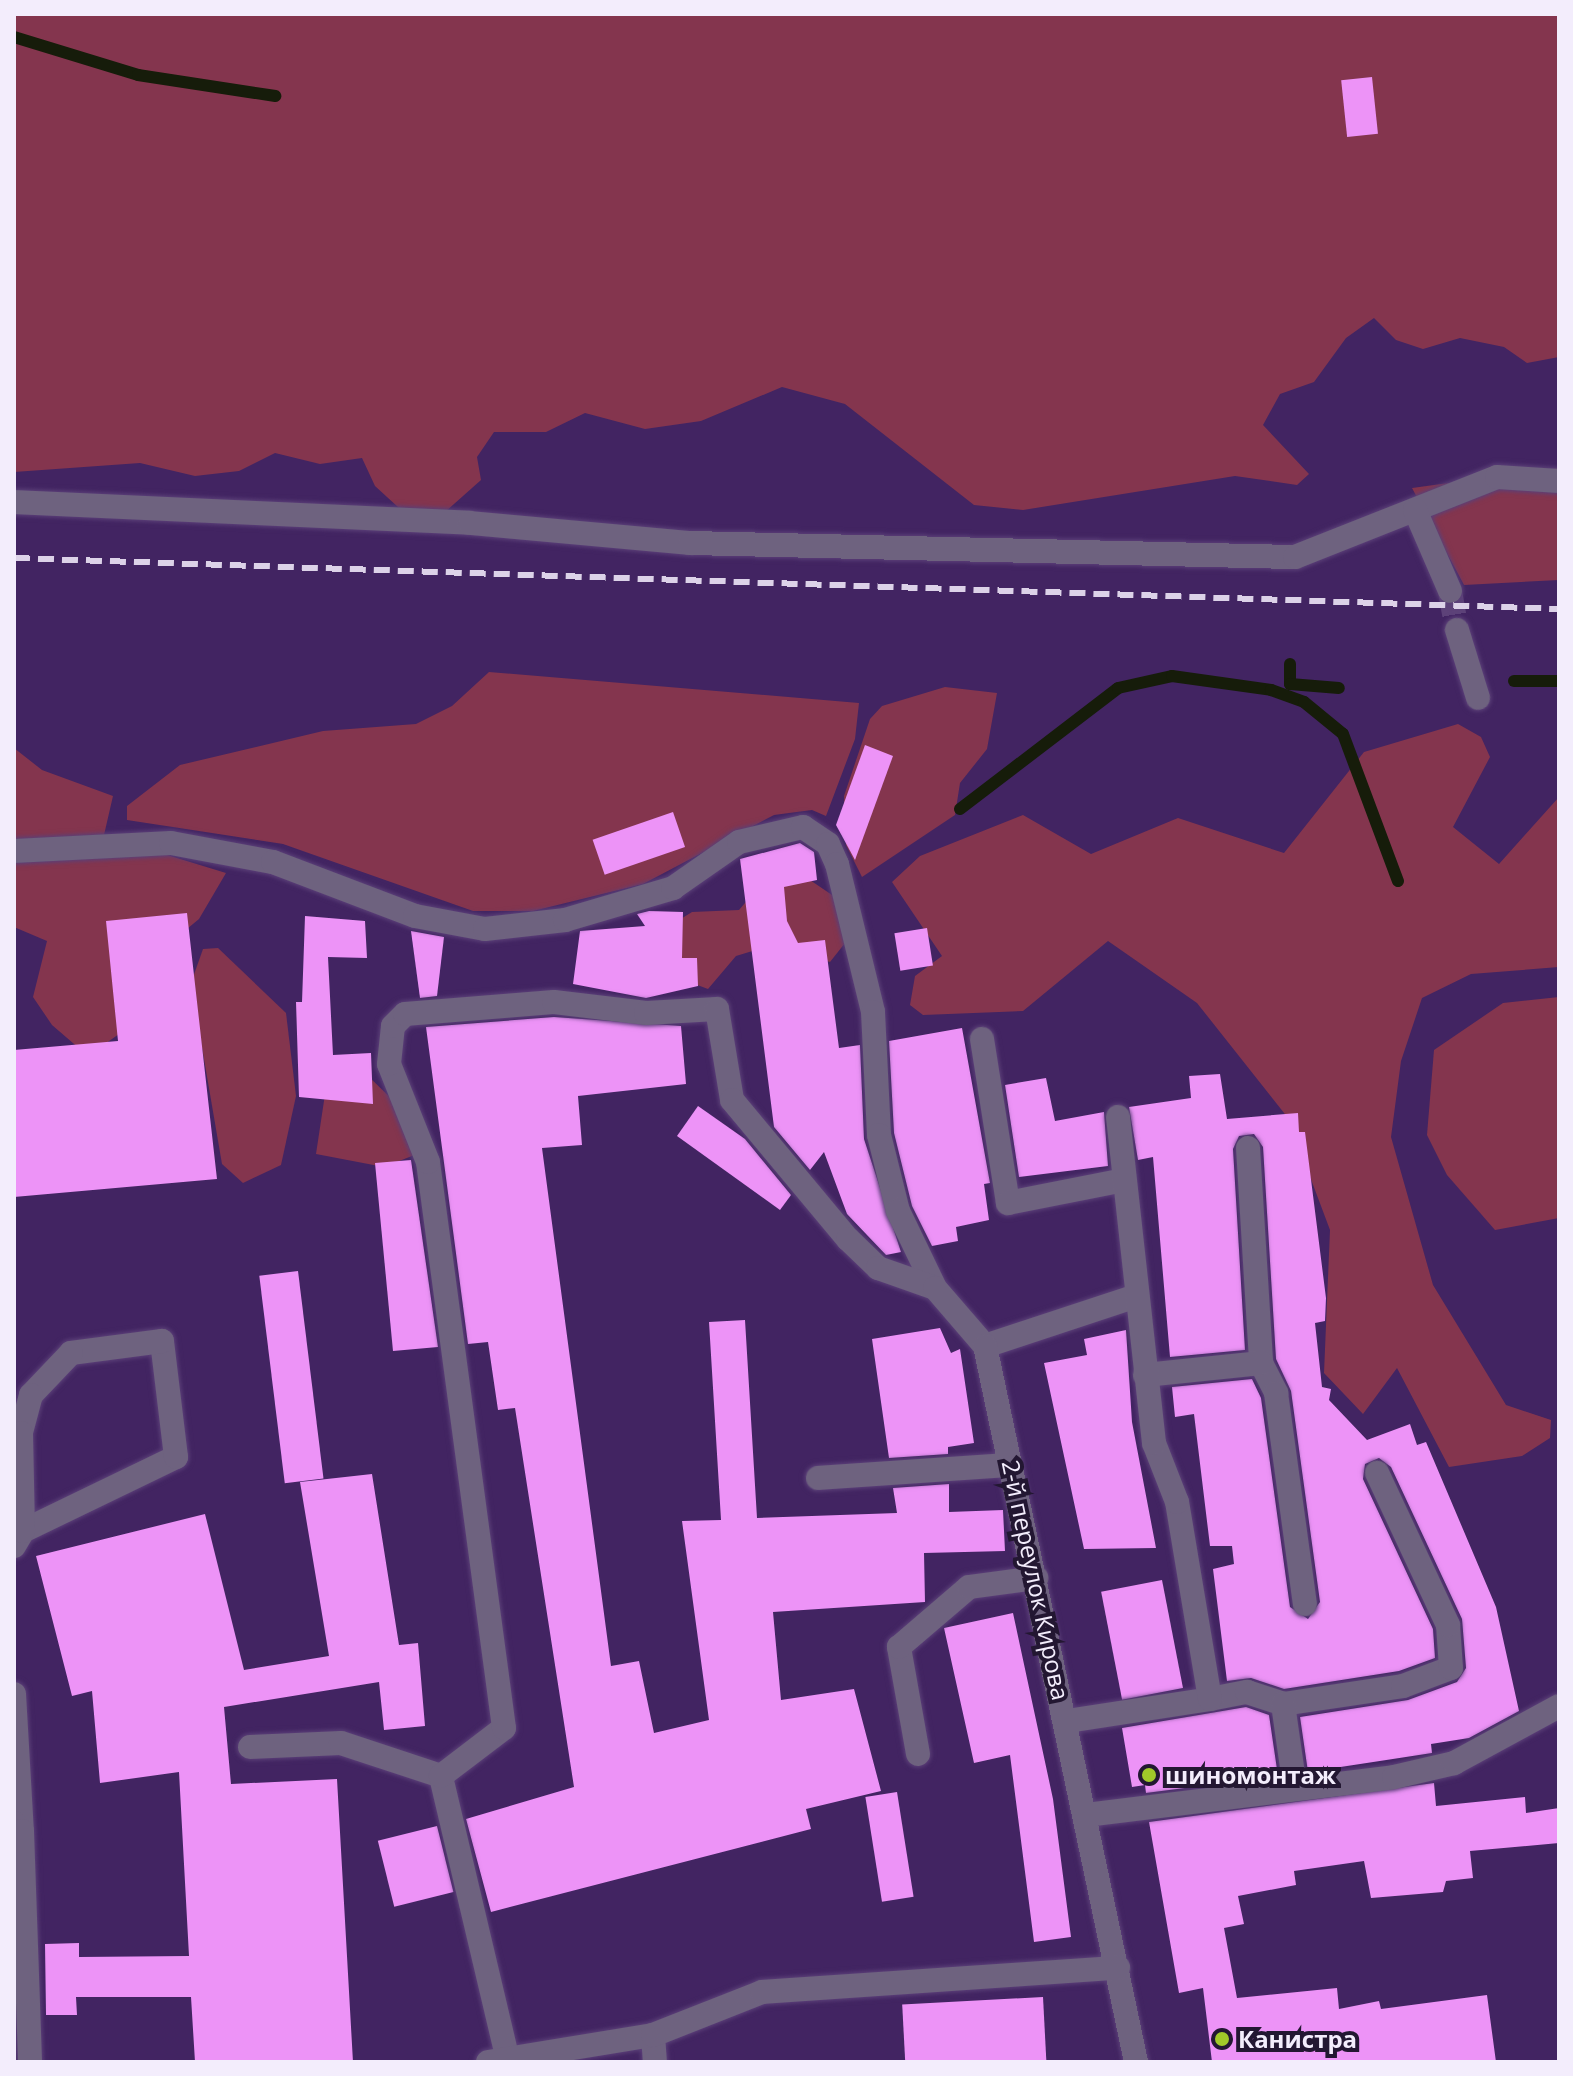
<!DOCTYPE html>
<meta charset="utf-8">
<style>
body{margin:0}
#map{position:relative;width:1573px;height:2076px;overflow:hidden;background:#422462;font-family:"Open Sans",sans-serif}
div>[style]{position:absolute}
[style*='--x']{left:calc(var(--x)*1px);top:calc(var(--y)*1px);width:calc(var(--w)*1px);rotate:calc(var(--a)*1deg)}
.green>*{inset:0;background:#84354e}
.stream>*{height:12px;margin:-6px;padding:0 6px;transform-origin:6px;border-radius:6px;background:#161c0a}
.building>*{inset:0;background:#ed93f7;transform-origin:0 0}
.minor-tunnel>*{height:24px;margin-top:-12px;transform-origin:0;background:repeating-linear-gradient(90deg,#5d4279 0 24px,transparent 0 36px)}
.roads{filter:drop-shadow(0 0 2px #5b4078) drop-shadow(0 0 2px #5b4078)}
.minor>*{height:24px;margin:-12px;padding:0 12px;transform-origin:12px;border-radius:12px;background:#6e627f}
.rail>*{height:6px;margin-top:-3px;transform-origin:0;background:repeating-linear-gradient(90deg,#dcd2e8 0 16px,transparent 0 24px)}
.dots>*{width:22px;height:22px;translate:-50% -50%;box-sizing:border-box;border:4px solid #231732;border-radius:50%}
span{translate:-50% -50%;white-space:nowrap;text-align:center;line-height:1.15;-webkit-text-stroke:8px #231732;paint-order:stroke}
.street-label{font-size:24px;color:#f3edfc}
.poi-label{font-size:24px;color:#f3edfc;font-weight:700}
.left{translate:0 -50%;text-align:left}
.frame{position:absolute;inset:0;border:16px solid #f3edfc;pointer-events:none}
</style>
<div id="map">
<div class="green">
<div style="clip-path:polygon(14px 14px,1559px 14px,1559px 357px,1527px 363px,1504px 347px,1460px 338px,1423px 349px,1396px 340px,1374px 318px,1346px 338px,1314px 382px,1280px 394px,1263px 425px,1309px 474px,1297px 485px,1235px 476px,1023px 510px,974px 505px,845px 404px,782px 387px,701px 421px,645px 429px,585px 413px,546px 432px,494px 432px,477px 457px,481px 480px,445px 512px,399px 508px,375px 486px,362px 458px,320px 464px,275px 453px,239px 471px,195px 476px,140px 463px,14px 472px)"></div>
<div style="clip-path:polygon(1559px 468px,1559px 580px,1464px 585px,1412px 488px)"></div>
<div style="clip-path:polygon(489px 672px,859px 703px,855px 739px,826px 816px,812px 810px,774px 815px,643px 884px,533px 911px,473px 911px,283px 844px,127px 820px,127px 806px,180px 765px,323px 731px,416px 724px,452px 706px)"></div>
<div style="clip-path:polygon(945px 687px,997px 693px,987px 749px,960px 783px,955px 815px,862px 877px,846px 845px,844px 796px,870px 719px,882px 706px)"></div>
<div style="clip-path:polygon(1458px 724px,1481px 737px,1490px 757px,1453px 827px,1499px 864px,1559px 797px,1559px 967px,1471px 974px,1422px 998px,1401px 1061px,1391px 1137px,1433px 1285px,1506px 1405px,1551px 1420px,1550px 1438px,1522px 1456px,1449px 1467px,1397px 1368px,1363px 1414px,1324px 1373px,1330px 1230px,1288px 1118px,1197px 1003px,1108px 941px,1023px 1011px,923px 1015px,910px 1005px,915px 976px,942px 956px,892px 882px,920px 856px,1023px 815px,1091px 854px,1178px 818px,1284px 853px,1364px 752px)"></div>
<div style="clip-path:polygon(14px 748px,42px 770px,113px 796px,104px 835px,14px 840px)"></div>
<div style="clip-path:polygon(164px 854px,226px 873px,199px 919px,152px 958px,143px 1017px,88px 1056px,52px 1025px,33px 997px,47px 941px,14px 927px,14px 863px)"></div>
<div style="clip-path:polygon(807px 878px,835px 897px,845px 943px,830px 962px,772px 945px,736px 956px,708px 989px,660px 971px,663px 930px,692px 912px,739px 910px,763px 882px)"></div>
<div style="clip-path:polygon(218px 948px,286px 1013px,296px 1096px,281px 1165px,243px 1183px,222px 1164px,191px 983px,203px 949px)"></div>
<div style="clip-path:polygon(1559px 997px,1559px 1218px,1495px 1230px,1447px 1175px,1427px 1135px,1434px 1050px,1503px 1003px)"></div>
<div style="clip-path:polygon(362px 1070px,404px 1111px,417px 1154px,384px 1167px,316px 1154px,327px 1081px)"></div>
</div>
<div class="stream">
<div style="--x:14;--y:37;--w:130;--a:17"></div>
<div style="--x:138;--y:75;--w:139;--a:8.7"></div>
<div style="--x:1290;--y:664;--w:20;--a:90"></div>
<div style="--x:1290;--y:684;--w:49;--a:4.7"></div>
<div style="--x:1514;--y:681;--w:45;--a:0"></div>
<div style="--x:960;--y:809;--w:199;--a:-37.4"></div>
<div style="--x:1118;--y:688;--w:55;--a:-12.5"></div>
<div style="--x:1172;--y:676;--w:100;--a:8"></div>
<div style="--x:1271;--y:690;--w:35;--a:20"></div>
<div style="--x:1304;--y:702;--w:50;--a:39.4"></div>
<div style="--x:1343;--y:734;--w:157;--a:69.5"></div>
</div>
<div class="building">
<div style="left:1372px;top:77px;width:57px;height:31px;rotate:84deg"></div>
<div style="clip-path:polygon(865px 745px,893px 756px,855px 860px,836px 825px)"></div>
<div style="left:673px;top:812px;width:37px;height:85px;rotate:71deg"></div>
<div style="clip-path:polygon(800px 843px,814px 852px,817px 880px,784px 887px,787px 921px,798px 943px,825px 940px,839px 1048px,860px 1045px,864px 1139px,901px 1252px,886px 1255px,847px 1214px,824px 1152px,810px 1170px,774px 1127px,740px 859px)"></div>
<div style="clip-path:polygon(649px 911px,683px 912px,682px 958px,697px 958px,698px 986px,646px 998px,573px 984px,580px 931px,645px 926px,637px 914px)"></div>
<div style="clip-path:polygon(187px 913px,217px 1179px,14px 1197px,14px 1050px,118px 1041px,106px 921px)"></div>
<div style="clip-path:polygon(305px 916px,365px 921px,367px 958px,328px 957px,333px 1055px,371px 1053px,373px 1104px,299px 1097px,296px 1002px,302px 1002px)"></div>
<div style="left:927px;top:928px;width:38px;height:33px;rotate:81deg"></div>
<div style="clip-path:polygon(411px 931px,444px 937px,437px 996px,420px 998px)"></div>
<div style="clip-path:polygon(554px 1017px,681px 1026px,686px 1084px,578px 1096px,582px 1145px,542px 1148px,611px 1666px,639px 1661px,654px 1733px,709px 1720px,682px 1521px,721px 1520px,709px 1322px,745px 1320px,757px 1518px,897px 1513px,893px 1488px,949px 1484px,949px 1512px,1003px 1510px,1005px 1551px,924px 1553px,925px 1602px,773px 1612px,781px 1700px,854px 1689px,881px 1791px,806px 1809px,811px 1829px,491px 1912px,466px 1819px,574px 1787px,515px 1408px,498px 1410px,488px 1342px,468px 1344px,426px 1027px)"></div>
<div style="clip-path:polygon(962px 1028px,990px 1183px,984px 1184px,989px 1220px,956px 1227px,958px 1241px,932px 1246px,912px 1206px,894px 1133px,889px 1041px)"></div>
<div style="clip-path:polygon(1220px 1074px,1227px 1119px,1298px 1113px,1299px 1132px,1305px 1132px,1326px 1298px,1325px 1321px,1315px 1323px,1322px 1387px,1331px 1389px,1329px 1400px,1367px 1440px,1410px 1424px,1417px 1445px,1426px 1442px,1496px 1607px,1519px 1711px,1469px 1738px,1431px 1744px,1432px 1753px,1308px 1772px,1300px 1717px,1408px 1700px,1457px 1682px,1466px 1668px,1462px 1619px,1391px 1467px,1379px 1458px,1365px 1464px,1363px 1479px,1433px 1629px,1435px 1658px,1399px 1671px,1284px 1689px,1251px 1678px,1227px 1681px,1213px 1569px,1234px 1564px,1232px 1546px,1210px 1546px,1194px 1414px,1175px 1417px,1172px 1387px,1252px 1379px,1261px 1398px,1290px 1607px,1308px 1619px,1320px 1602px,1291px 1391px,1276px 1359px,1263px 1147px,1254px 1134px,1239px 1136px,1233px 1149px,1245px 1350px,1170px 1357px,1153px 1157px,1138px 1160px,1129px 1107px,1191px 1098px,1189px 1076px)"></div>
<div style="clip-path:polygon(1046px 1078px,1055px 1121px,1104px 1112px,1108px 1166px,1019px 1177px,1005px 1085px)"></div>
<div style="clip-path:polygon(698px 1106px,745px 1139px,791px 1195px,780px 1210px,677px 1136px)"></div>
<div style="clip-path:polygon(411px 1160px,438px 1347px,393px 1351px,375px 1163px)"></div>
<div style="left:298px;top:1271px;width:209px;height:39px;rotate:83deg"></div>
<div style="clip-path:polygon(940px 1328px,951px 1353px,960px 1349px,974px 1443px,948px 1447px,948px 1454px,889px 1458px,872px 1339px)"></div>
<div style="clip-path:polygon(1126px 1330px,1132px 1422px,1156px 1548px,1084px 1549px,1044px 1363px,1087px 1355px,1084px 1339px)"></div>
<div style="clip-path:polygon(372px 1474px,399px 1645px,418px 1643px,425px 1726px,384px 1730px,379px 1682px,224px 1707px,231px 1784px,337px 1779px,353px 2062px,195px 2062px,191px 1997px,76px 1997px,77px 2015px,46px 2015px,45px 1944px,79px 1943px,79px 1957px,189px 1956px,179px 1772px,100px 1783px,92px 1691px,72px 1696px,36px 1556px,205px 1514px,244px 1670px,329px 1656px,300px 1482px)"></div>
<div style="left:1162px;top:1580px;width:110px;height:62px;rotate:79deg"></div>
<div style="clip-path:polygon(1013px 1613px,1053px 1799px,1071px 1937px,1034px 1942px,1010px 1755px,974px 1763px,944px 1628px)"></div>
<div style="clip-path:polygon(1246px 1707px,1269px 1715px,1278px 1776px,1146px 1793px,1145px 1785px,1132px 1787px,1122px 1728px)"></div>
<div style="clip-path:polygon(1434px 1783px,1436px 1806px,1525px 1797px,1526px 1813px,1559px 1808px,1559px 1843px,1470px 1851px,1473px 1878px,1446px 1881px,1443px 1892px,1371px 1898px,1364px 1861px,1294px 1871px,1296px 1885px,1238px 1896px,1244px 1924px,1224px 1928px,1237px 1998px,1337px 1988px,1339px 2009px,1379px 2001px,1381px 2009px,1487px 1995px,1496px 2062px,1212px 2062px,1203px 1988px,1179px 1993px,1149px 1822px)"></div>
<div style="left:897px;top:1792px;width:106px;height:32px;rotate:81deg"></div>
<div style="left:437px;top:1826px;width:68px;height:61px;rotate:76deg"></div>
<div style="left:1043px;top:1997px;width:65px;height:141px;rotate:87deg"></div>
</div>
<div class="minor-tunnel">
<div style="--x:1450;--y:591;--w:40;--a:80"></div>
</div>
<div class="roads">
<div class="minor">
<div style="--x:14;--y:502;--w:456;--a:2.6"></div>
<div style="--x:470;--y:523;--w:221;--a:5.2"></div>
<div style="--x:690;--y:543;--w:605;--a:1.33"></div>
<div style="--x:1295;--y:557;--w:217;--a:-21.6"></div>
<div style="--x:1497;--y:477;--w:62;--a:3.7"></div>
<div style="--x:1415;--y:510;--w:88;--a:66.6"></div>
<div style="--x:1457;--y:630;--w:71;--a:72.8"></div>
<div style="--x:14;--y:851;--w:157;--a:-2.9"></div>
<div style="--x:171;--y:843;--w:104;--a:10.6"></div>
<div style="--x:273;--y:862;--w:152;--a:20.8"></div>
<div style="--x:415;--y:916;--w:71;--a:10.5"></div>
<div style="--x:485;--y:929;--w:81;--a:-6.4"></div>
<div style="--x:565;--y:920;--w:113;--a:-16.5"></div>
<div style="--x:673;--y:888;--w:80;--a:-34.9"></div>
<div style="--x:739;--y:842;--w:66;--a:-13.2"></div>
<div style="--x:803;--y:827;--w:30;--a:34"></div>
<div style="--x:828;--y:844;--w:22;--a:66"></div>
<div style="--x:837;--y:864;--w:152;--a:76.3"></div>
<div style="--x:873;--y:1012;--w:123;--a:87.2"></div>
<div style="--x:879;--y:1135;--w:78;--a:76"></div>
<div style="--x:898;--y:1211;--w:85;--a:64.3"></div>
<div style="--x:982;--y:1039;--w:166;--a:81"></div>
<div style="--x:1008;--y:1203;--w:118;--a:-11.2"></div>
<div style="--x:1248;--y:1148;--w:215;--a:86.5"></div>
<div style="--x:1261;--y:1363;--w:34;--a:63"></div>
<div style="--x:1276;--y:1393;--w:213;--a:82.2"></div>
<div style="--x:985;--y:1346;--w:159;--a:-18.3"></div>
<div style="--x:1145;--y:1375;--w:117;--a:-5.9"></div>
<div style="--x:818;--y:1478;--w:193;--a:-3.9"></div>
<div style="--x:14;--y:1546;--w:17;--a:-59"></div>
<div style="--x:23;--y:1531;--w:170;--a:-25.8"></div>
<div style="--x:176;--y:1457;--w:117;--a:-96.9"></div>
<div style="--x:162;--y:1341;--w:92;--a:172.5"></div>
<div style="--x:71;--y:1353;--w:58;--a:133.6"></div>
<div style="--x:31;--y:1395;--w:39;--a:105"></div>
<div style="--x:21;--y:1433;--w:98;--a:88.8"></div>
<div style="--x:14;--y:1694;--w:137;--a:86.7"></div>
<div style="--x:1210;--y:1699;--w:38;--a:-11"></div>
<div style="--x:1247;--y:1692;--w:38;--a:18"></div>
<div style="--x:1283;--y:1704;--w:121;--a:-8.5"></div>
<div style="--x:1403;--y:1686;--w:51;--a:-20.6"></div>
<div style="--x:1451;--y:1668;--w:43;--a:-94"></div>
<div style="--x:1448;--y:1625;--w:168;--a:-115"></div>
<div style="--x:1283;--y:1704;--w:85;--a:81.9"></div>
<div style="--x:1067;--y:1721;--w:145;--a:-8.7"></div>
<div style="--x:1210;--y:1699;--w:200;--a:-99.5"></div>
<div style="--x:1177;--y:1502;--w:63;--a:-111.3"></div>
<div style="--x:1154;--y:1443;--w:328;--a:-96.3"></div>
<div style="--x:250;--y:1747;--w:91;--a:-2.5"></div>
<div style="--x:341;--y:1743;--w:105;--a:18.3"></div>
<div style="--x:918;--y:1754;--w:109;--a:-100.1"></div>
<div style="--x:899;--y:1647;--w:92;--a:-40.6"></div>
<div style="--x:969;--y:1587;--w:68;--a:-7.7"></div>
<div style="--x:1086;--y:1815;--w:310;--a:-7"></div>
<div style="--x:1394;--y:1777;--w:62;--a:-13.1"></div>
<div style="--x:1454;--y:1763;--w:119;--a:-28.5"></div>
<div style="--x:14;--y:1823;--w:11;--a:45"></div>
<div style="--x:22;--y:1831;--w:231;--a:88"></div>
<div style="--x:653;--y:2035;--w:27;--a:86"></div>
<div style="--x:507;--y:2056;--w:288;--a:-103.3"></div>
<div style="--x:441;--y:1776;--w:79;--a:-37.3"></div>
<div style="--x:504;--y:1728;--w:571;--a:-97.65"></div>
<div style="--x:428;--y:1162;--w:105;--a:-111.7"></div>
<div style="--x:389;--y:1064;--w:38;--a:-84"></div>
<div style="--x:393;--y:1026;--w:17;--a:-45"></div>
<div style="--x:405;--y:1014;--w:149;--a:-4.6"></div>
<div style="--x:554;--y:1002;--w:93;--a:6.8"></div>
<div style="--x:646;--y:1013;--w:71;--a:-3.2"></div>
<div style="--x:717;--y:1009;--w:92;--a:80.6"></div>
<div style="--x:732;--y:1100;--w:181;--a:50.2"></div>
<div style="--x:848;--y:1239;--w:42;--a:44"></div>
<div style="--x:878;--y:1268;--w:60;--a:19.3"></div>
<div style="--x:935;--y:1288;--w:77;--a:49.2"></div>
<div style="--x:985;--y:1346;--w:732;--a:78.09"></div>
<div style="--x:488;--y:2062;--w:167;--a:-9.3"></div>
<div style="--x:653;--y:2035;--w:117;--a:-21.5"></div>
<div style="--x:762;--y:1992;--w:357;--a:-3.9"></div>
</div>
</div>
<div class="rail">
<div style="--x:14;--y:558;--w:1546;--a:1.89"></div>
</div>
<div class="dots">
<div style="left:1149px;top:1775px;background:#a1c929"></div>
<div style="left:1222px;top:2039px;background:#a1c929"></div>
</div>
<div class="street-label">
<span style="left:1036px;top:1580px;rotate:78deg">2-й переулок Кирова</span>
</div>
<div class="poi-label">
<span class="left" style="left:1165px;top:1775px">шиномонтаж</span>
<span class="left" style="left:1238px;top:2039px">Канистра</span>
</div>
<div class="frame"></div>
</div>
